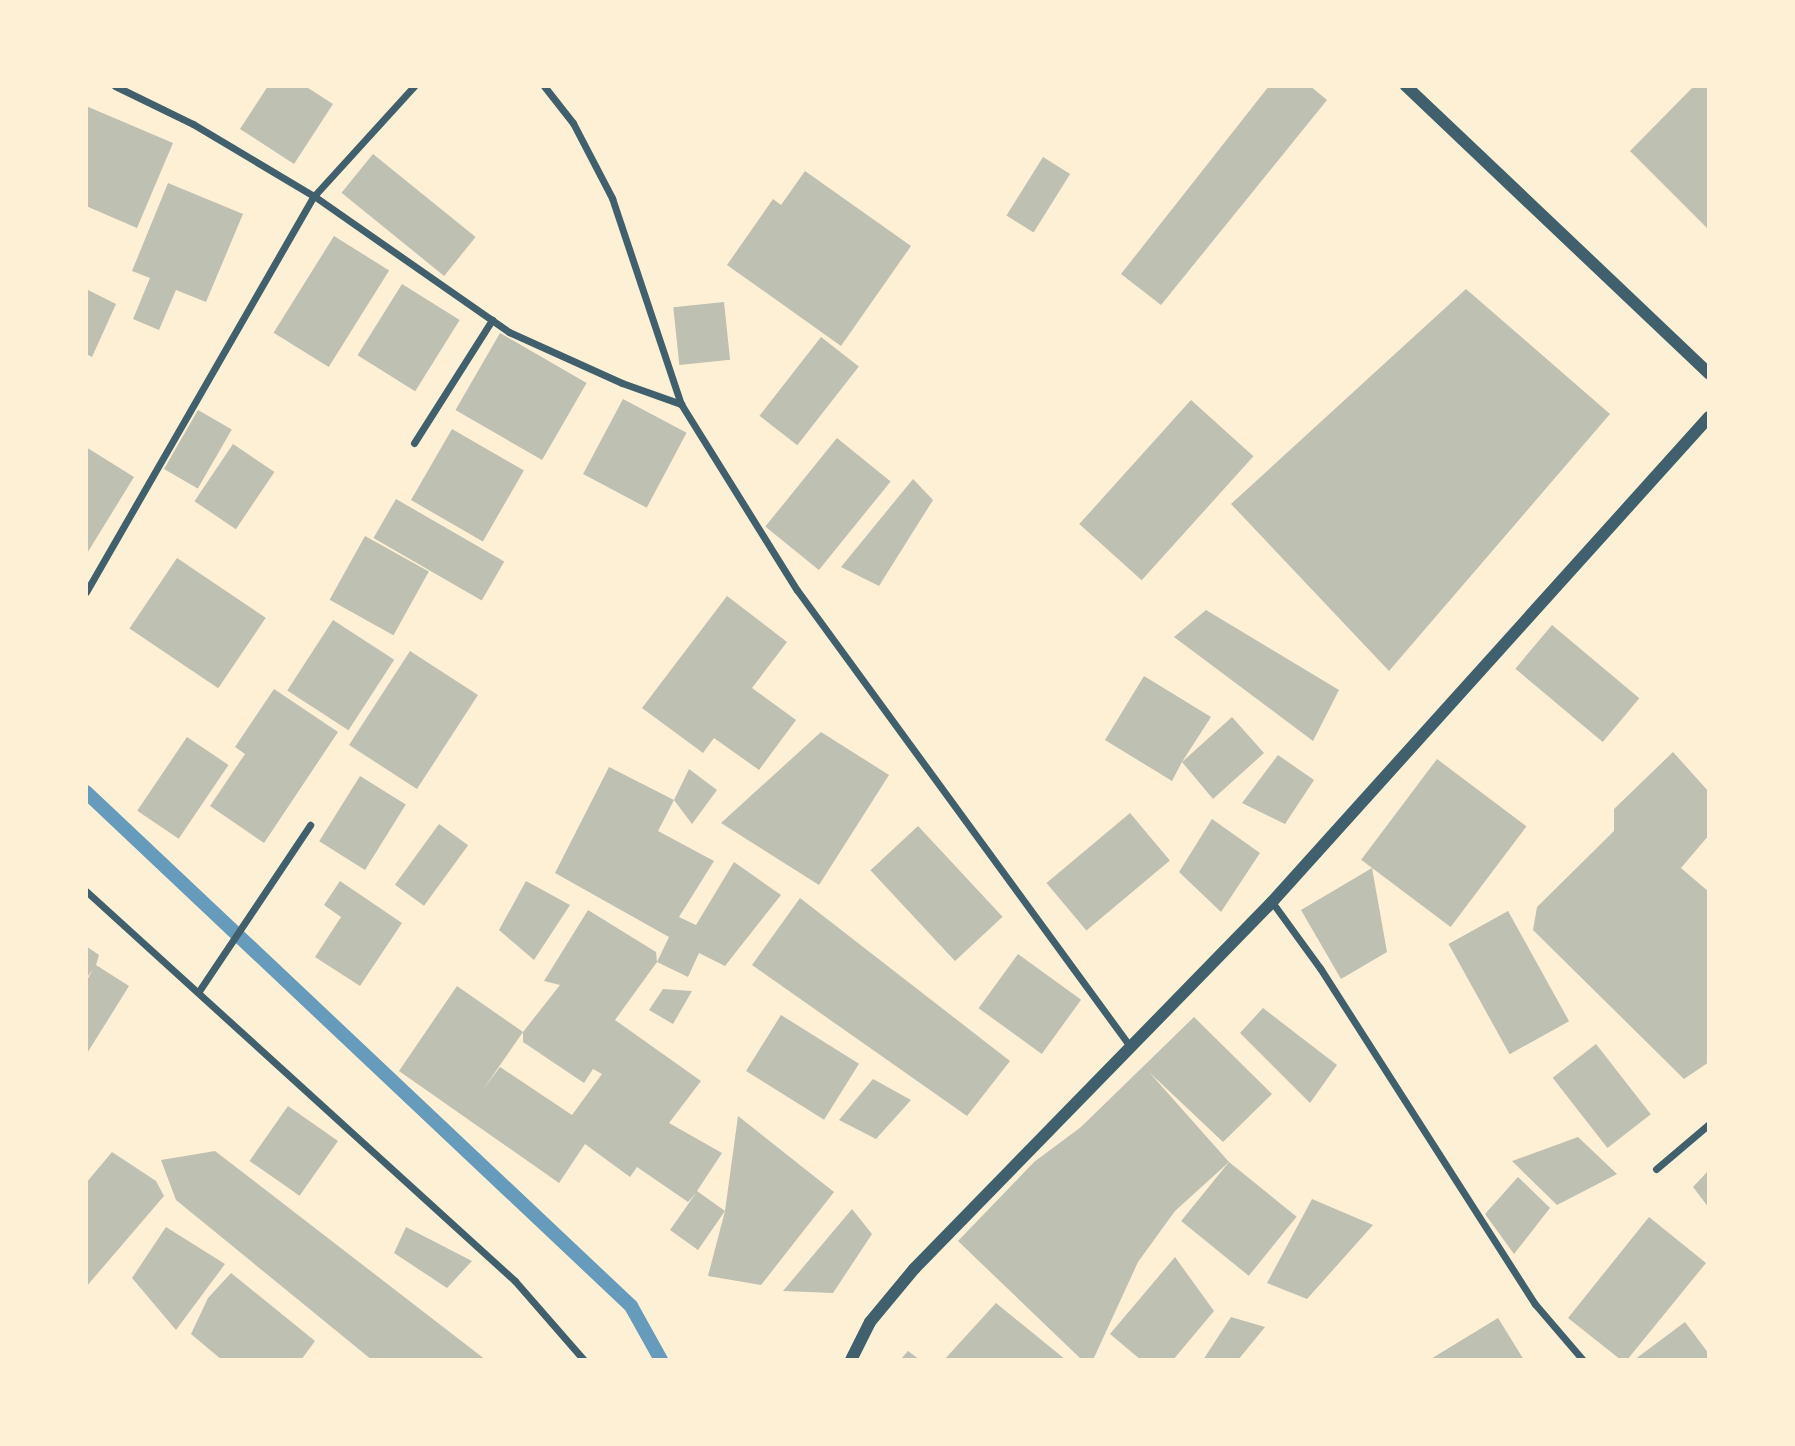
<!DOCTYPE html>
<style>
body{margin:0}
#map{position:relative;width:1795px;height:1446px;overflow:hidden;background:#fdf0d5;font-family:"Titillium Web",sans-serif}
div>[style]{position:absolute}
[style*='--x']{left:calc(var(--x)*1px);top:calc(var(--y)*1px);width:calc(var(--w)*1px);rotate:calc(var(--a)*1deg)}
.stream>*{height:14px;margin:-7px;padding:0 7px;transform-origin:7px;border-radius:7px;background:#669bbc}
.building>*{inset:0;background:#bec0b2;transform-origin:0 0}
.minor>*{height:7px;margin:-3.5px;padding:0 3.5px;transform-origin:3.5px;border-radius:3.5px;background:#3f606c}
.tertiary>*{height:12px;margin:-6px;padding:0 6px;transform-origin:6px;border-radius:6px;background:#3f606c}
span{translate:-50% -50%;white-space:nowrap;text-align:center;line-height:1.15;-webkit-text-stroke:5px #fdf0d5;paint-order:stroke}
.frame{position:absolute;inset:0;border:88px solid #fdf0d5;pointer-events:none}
</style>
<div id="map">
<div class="stream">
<div style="--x:86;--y:792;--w:749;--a:43.32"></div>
<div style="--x:631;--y:1306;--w:62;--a:60.9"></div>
</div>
<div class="building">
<div style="clip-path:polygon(268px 86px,305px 86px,333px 104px,294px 164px,240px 129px)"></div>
<div style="clip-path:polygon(1269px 86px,1310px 86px,1327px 100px,1161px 305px,1121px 274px)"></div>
<div style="clip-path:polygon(1694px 86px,1709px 86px,1709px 230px,1630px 151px)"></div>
<div style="clip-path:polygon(86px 106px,173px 143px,137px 228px,86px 206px)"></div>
<div style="left:373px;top:154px;width:132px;height:50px;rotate:39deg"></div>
<div style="left:1043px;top:157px;width:32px;height:69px;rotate:32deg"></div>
<div style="clip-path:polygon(805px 171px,911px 246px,841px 346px,727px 265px,773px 199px,781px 205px)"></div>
<div style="clip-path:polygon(168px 183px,243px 214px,206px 302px,176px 290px,159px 330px,133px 319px,150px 278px,132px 271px)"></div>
<div style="left:334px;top:236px;width:65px;height:114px;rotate:32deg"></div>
<div style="left:402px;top:284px;width:68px;height:84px;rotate:32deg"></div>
<div style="clip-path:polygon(86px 289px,116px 304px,92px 357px,86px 354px)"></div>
<div style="clip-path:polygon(1466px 289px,1610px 414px,1389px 671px,1231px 504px)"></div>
<div style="left:724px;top:302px;width:58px;height:51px;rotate:84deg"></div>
<div style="left:500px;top:333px;width:100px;height:89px;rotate:30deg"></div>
<div style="left:821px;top:337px;width:48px;height:100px;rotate:38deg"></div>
<div style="left:623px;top:399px;width:72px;height:85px;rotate:28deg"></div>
<div style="left:1191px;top:400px;width:84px;height:167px;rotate:42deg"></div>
<div style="left:198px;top:410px;width:39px;height:68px;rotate:30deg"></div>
<div style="left:452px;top:429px;width:83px;height:82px;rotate:30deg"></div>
<div style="left:837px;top:438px;width:69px;height:114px;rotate:39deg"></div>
<div style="left:233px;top:444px;width:50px;height:69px;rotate:34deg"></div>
<div style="clip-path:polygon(86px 447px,134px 477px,86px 555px)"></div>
<div style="clip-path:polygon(913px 479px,933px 500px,879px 586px,841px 567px)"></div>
<div style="left:396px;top:499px;width:125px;height:45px;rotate:30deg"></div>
<div style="left:365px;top:536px;width:73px;height:73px;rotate:29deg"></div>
<div style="left:177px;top:558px;width:107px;height:85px;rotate:34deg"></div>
<div style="clip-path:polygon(727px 596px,787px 642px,752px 688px,796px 720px,759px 770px,714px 738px,703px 753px,642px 708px)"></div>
<div style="clip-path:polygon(1206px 610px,1339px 690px,1313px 741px,1174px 637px)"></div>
<div style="left:333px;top:620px;width:73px;height:84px;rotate:33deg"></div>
<div style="left:1552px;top:625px;width:114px;height:57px;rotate:40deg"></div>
<div style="left:410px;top:651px;width:81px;height:112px;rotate:33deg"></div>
<div style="clip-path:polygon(1144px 676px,1211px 717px,1182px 762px,1232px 717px,1264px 753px,1213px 799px,1182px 762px,1172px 781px,1105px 740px)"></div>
<div style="clip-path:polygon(274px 689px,338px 732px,264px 843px,210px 806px,245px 754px,235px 747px)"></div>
<div style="clip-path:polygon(821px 732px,889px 775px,819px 885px,721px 823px)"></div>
<div style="left:187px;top:737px;width:50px;height:89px;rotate:34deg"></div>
<div style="clip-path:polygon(1673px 752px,1709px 792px,1709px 835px,1681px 868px,1709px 892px,1709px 1062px,1684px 1079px,1533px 930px,1537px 907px,1614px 831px,1614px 809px)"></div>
<div style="clip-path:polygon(1278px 755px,1314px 780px,1285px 824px,1242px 803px)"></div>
<div style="left:1437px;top:759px;width:112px;height:126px;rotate:37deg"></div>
<div style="clip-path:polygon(609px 767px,674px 800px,689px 769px,717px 790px,692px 824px,674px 800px,658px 831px,714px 861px,679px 917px,696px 925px,734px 862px,781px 895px,725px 966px,699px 953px,688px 977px,657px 962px,669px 937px,555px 873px)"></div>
<div style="left:360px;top:776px;width:54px;height:77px;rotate:32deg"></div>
<div style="left:1130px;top:813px;width:62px;height:109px;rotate:50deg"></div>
<div style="clip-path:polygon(1212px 819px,1260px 853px,1221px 912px,1179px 872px)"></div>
<div style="left:439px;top:824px;width:36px;height:75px;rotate:36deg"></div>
<div style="left:918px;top:826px;width:124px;height:65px;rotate:47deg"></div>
<div style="clip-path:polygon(1372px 868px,1387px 952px,1341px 979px,1301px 910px)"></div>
<div style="clip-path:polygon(340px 881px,402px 923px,360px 986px,315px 957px,341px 917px,324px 905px)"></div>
<div style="clip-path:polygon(526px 881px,570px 905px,534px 960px,499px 930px)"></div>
<div style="clip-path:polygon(800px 898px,1010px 1061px,967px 1116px,752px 965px)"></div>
<div style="clip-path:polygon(588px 910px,656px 952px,657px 962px,615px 1020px,701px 1081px,669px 1123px,722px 1153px,697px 1191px,725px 1211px,698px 1250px,670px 1230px,696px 1193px,688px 1202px,637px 1167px,630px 1177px,585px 1144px,559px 1183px,399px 1071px,457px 986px,523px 1032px,482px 1091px,500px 1067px,572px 1115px,602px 1074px,593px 1069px,584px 1083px,523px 1042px,523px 1032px,560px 985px,544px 981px)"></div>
<div style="left:1508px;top:911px;width:126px;height:68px;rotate:61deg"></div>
<div style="clip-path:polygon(86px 946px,99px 955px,96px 965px,129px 986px,86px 1055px,86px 982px,93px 969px,86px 979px)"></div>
<div style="left:1018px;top:954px;width:78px;height:67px;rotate:36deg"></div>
<div style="clip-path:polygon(663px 989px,692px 991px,673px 1024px,649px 1010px)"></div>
<div style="clip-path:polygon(1263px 1008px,1337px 1065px,1310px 1103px,1240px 1033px)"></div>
<div style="left:781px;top:1015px;width:92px;height:66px;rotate:32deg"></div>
<div style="clip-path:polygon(1194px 1017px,1272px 1094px,1223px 1142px,1149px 1072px,1229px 1162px,1175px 1211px,1138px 1262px,1093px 1360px,1082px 1360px,958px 1241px,1034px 1162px,1081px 1127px)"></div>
<div style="left:1596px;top:1044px;width:89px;height:55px;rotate:52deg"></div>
<div style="clip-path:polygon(873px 1079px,911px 1100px,876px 1139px,839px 1120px)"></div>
<div style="left:288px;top:1106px;width:61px;height:67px;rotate:35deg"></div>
<div style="clip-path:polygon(738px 1116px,834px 1192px,761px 1285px,708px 1276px,725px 1211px)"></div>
<div style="clip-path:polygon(1578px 1137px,1617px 1174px,1557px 1205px,1512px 1161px)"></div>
<div style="clip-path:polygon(215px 1151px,486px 1360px,372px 1360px,176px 1200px,161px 1160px)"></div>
<div style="clip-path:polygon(112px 1152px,156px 1181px,164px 1196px,86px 1287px,86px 1183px)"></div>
<div style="left:1229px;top:1162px;width:87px;height:76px;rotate:39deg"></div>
<div style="clip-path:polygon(1709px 1170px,1709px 1208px,1693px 1187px)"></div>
<div style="clip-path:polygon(1518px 1177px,1550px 1208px,1514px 1254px,1485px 1214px)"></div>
<div style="clip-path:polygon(1312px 1199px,1373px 1225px,1307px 1299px,1267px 1283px)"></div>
<div style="clip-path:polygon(852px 1209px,872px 1234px,833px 1293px,783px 1291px)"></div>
<div style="clip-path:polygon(1649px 1217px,1706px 1263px,1627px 1360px,1621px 1360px,1568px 1318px)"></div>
<div style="clip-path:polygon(166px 1227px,225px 1264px,176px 1330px,132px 1278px)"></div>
<div style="clip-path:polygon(406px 1227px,472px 1261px,447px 1288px,394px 1253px)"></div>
<div style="clip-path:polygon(1175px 1257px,1214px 1311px,1173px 1360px,1141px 1360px,1110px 1334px)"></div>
<div style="clip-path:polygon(231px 1273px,315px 1341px,301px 1360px,222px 1360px,191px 1334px,208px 1298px)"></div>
<div style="clip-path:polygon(996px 1303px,1066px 1360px,944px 1360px)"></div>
<div style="clip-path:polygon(1231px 1317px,1265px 1327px,1238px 1360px,1203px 1360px)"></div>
<div style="clip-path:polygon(1498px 1318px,1524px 1360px,1429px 1360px)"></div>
<div style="clip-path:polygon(1685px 1322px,1709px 1354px,1709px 1360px,1634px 1360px)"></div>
<div style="clip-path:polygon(908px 1351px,920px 1360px,900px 1360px)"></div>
</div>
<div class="minor">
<div style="--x:115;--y:86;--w:87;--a:26"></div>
<div style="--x:193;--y:124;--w:141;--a:30.8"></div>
<div style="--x:314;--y:196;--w:238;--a:34.9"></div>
<div style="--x:509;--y:332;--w:124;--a:24.3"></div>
<div style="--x:622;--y:383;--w:63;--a:19.6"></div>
<div style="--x:544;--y:86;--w:47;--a:51.9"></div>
<div style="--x:573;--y:123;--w:85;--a:62.5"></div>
<div style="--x:612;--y:198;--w:217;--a:71.5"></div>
<div style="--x:681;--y:404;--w:219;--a:58.1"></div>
<div style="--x:797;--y:590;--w:563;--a:53.88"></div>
<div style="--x:414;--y:443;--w:146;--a:-57.6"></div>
<div style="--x:86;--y:592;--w:457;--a:-60.1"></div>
<div style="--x:314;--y:196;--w:149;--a:-47.7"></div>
<div style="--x:86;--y:891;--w:580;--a:42.27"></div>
<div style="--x:515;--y:1281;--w:105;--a:48.9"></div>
<div style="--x:1272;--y:902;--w:82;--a:54"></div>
<div style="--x:1320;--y:968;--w:399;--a:57.4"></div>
<div style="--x:1535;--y:1304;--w:74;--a:49.4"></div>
<div style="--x:199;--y:991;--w:200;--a:-56.2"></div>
<div style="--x:1656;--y:1169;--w:70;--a:-40.3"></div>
</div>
<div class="tertiary">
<div style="--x:1406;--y:86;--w:418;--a:43.5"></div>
<div style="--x:851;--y:1360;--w:42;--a:-63.4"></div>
<div style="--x:870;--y:1322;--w:69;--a:-50.3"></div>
<div style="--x:914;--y:1269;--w:513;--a:-45.71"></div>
<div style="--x:1272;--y:902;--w:653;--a:-47.98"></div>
</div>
<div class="frame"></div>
</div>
